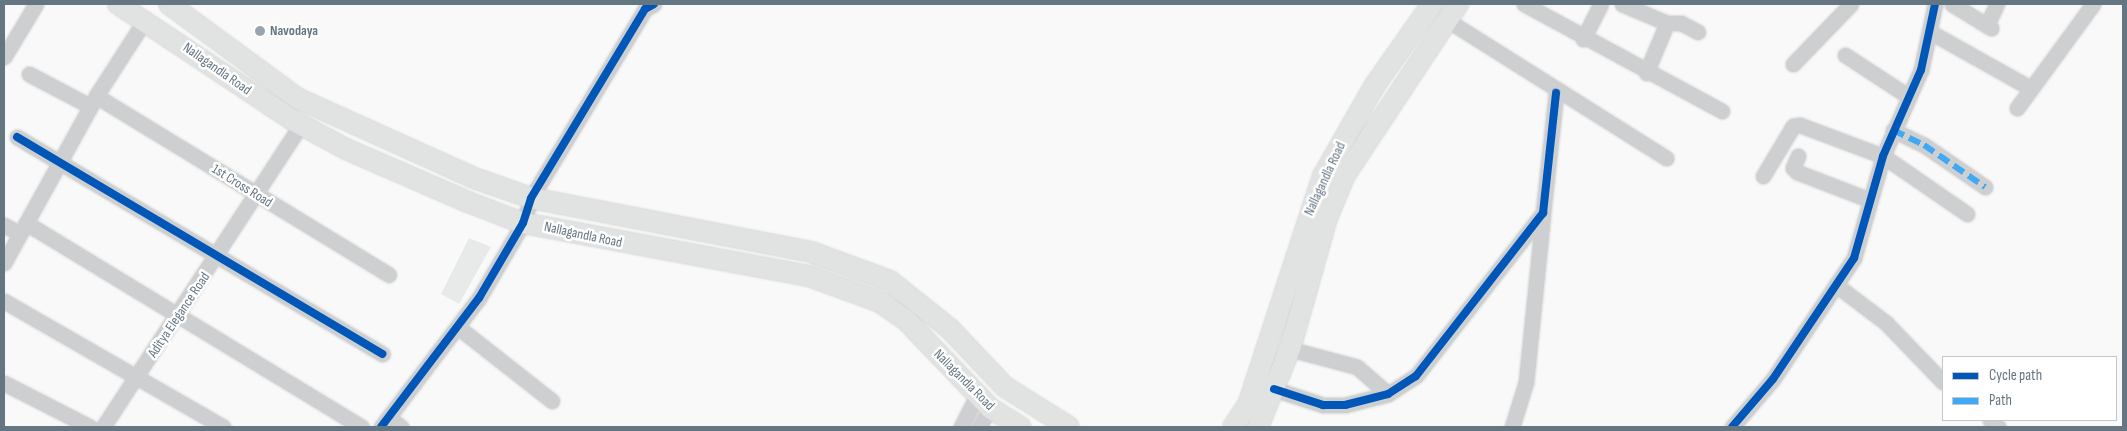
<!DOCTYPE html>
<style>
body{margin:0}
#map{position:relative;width:2127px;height:431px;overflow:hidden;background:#f9f9f9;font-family:"Sofia Sans Condensed",sans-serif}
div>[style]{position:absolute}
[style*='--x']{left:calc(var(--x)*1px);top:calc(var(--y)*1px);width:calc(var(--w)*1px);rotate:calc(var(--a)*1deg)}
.built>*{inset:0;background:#e8e9e9}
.roads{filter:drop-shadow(0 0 1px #d5d6d7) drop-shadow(0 0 1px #d5d6d7)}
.street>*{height:15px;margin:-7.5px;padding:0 7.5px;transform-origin:7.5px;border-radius:7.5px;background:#cecfd0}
.secondary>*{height:20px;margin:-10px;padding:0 10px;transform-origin:10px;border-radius:10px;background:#e1e2e2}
.quiet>*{height:6px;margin-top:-3px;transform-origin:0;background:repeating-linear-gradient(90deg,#3fa9f5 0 12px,transparent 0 18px)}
.cycleway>*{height:8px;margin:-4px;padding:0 4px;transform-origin:4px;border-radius:4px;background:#0057b8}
.dots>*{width:14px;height:14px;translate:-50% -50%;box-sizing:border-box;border:2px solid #fff;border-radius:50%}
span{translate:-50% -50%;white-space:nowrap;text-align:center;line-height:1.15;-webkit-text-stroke:5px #fff;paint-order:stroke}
.poi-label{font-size:14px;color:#657683;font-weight:700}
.left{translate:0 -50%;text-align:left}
.street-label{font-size:14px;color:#657683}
.frame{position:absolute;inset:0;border:5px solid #657683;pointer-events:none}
.legend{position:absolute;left:1942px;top:356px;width:175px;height:65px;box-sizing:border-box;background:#fff;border:1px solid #c1c8cd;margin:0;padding:6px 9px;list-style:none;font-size:15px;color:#657683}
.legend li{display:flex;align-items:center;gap:10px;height:25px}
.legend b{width:25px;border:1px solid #c1c8cd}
</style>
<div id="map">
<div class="built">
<div style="clip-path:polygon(469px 238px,491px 247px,459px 304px,441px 294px)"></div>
</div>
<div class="roads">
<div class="street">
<div style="--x:1524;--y:4;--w:225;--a:28.4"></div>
<div style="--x:1622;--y:4;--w:49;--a:22.9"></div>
<div style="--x:1667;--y:23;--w:54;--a:112.8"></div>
<div style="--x:1952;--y:4;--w:46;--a:31.6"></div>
<div style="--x:1447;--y:20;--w:259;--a:32.2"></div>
<div style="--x:1667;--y:23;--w:14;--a:0"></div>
<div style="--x:1681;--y:23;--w:19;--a:28"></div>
<div style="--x:1987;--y:25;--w:23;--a:-65"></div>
<div style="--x:1932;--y:33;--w:112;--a:29.3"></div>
<div style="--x:1583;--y:39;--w:39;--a:-63"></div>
<div style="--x:1845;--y:55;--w:75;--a:33.1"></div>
<div style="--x:4;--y:57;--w:62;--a:-58.9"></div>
<div style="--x:1793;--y:64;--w:83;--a:-46"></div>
<div style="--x:29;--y:74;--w:69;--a:27.7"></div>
<div style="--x:96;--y:96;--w:343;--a:31.4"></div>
<div style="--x:2017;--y:108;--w:129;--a:-53.8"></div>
<div style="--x:1893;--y:130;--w:34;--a:26"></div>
<div style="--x:1924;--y:145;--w:74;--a:34.5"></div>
<div style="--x:17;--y:137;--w:425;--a:30.7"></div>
<div style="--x:1798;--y:156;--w:13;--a:113"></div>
<div style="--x:1793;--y:168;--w:6;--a:45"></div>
<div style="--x:1797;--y:172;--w:78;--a:21"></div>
<div style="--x:1763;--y:176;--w:58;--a:-59"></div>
<div style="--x:1793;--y:126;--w:7;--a:-8"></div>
<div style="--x:1800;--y:125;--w:89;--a:20.5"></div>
<div style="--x:1883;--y:156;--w:102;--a:34.6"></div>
<div style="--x:26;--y:223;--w:393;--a:31.3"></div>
<div style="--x:4;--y:225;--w:18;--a:29"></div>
<div style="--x:4;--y:263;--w:191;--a:-61.1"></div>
<div style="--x:96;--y:96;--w:90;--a:-57.2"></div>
<div style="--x:1836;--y:285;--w:63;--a:37.2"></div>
<div style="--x:1886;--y:323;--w:82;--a:46"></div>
<div style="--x:4;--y:301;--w:253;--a:29.9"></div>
<div style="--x:459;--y:328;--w:118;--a:38.1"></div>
<div style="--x:1290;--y:349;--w:69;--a:15"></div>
<div style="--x:1357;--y:367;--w:41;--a:41.1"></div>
<div style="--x:4;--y:383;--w:97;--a:27.1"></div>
<div style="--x:1274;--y:389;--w:52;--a:18.1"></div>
<div style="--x:1323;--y:405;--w:22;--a:0"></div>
<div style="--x:1345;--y:405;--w:44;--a:-14.3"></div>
<div style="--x:1388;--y:394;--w:33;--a:-33"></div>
<div style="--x:1416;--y:376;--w:207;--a:-52.1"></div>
<div style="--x:1543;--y:213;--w:121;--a:-83.8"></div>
<div style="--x:389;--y:418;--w:15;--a:37"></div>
<div style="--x:1990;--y:420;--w:11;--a:41"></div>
<div style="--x:103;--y:427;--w:362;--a:-56.8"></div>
<div style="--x:381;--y:427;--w:162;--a:-52.8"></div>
<div style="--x:479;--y:298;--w:87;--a:-59.6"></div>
<div style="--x:523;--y:223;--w:26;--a:-72"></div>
<div style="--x:531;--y:198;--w:221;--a:-58.9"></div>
<div style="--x:645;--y:9;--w:10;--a:-29"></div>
<div style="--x:961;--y:427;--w:35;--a:-63"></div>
<div style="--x:979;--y:427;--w:22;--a:-60"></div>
<div style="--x:1512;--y:427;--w:47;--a:-72.7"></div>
<div style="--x:1526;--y:382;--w:169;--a:-84.2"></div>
<div style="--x:1732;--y:427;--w:63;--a:-49.5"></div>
<div style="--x:1773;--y:379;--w:146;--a:-56.2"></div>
<div style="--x:1854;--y:258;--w:106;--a:-74.1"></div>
<div style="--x:1883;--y:156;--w:94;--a:-66.2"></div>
<div style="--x:1921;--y:70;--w:67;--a:-78"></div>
</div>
<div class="secondary">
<div style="--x:118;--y:4;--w:211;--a:33.6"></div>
<div style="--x:294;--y:121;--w:59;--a:28.3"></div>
<div style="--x:346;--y:149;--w:133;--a:23.5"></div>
<div style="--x:468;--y:202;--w:59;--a:20.9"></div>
<div style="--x:523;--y:223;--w:291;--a:10.5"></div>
<div style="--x:809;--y:276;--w:76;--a:20.1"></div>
<div style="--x:880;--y:302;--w:32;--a:35"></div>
<div style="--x:906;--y:320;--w:122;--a:46.3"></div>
<div style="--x:990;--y:408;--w:36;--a:32"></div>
<div style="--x:169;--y:4;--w:159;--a:36.3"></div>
<div style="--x:297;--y:98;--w:194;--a:24.3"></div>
<div style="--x:474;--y:178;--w:60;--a:19.3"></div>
<div style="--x:531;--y:198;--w:285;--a:10.9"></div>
<div style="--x:811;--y:252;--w:84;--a:20.2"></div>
<div style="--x:890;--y:281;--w:77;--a:38.7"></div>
<div style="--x:950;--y:329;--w:80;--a:46.5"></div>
<div style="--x:1005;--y:387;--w:75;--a:32"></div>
<div style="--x:1233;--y:427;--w:27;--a:-56"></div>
<div style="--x:1248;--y:405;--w:241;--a:-71.9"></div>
<div style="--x:1323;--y:176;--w:105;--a:-60.3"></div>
<div style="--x:1375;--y:85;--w:99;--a:-54.9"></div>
<div style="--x:1258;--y:427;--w:84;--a:-67.7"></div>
<div style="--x:1290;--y:349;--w:136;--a:-74.2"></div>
<div style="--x:1327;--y:218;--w:47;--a:-67.3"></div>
<div style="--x:1345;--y:175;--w:205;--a:-56.5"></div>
</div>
</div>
<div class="quiet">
<div style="--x:1893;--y:130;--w:34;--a:26"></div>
<div style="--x:1924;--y:145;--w:74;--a:34.5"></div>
</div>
<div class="cycleway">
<div style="--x:17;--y:137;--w:425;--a:30.7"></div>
<div style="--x:1274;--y:389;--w:52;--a:18.1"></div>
<div style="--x:1323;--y:405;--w:22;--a:0"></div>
<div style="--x:1345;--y:405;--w:44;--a:-14.3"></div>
<div style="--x:1388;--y:394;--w:33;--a:-33"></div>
<div style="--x:1416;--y:376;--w:207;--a:-52.1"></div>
<div style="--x:1543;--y:213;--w:121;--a:-83.8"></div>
<div style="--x:381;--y:427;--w:162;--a:-52.8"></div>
<div style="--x:479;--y:298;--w:87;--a:-59.6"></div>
<div style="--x:523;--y:223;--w:26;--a:-72"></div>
<div style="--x:531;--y:198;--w:221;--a:-58.9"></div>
<div style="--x:645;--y:9;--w:10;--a:-29"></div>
<div style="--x:1732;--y:427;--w:63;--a:-49.5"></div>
<div style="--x:1773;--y:379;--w:146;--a:-56.2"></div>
<div style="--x:1854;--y:258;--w:106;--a:-74.1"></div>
<div style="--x:1883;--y:156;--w:94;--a:-66.2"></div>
<div style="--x:1921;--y:70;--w:67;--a:-78"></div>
</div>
<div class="dots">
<div style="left:260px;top:31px;background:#99a4ac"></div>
</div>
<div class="poi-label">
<span class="left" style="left:270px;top:31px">Navodaya</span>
</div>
<div class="street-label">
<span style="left:217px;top:69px;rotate:35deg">Nallagandla Road</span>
<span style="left:1325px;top:179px;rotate:-65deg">Nallagandla Road</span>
<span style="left:242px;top:186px;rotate:32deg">1st Cross Road</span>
<span style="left:583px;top:235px;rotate:12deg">Nallagandla Road</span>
<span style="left:179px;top:315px;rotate:-56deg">Aditya Elegance Road</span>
<span style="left:964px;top:380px;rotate:45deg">Nallagandla Road</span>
</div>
<div class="frame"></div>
<ul class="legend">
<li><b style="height:6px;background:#0057b8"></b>Cycle path</li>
<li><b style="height:6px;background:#3fa9f5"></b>Path</li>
</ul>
</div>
